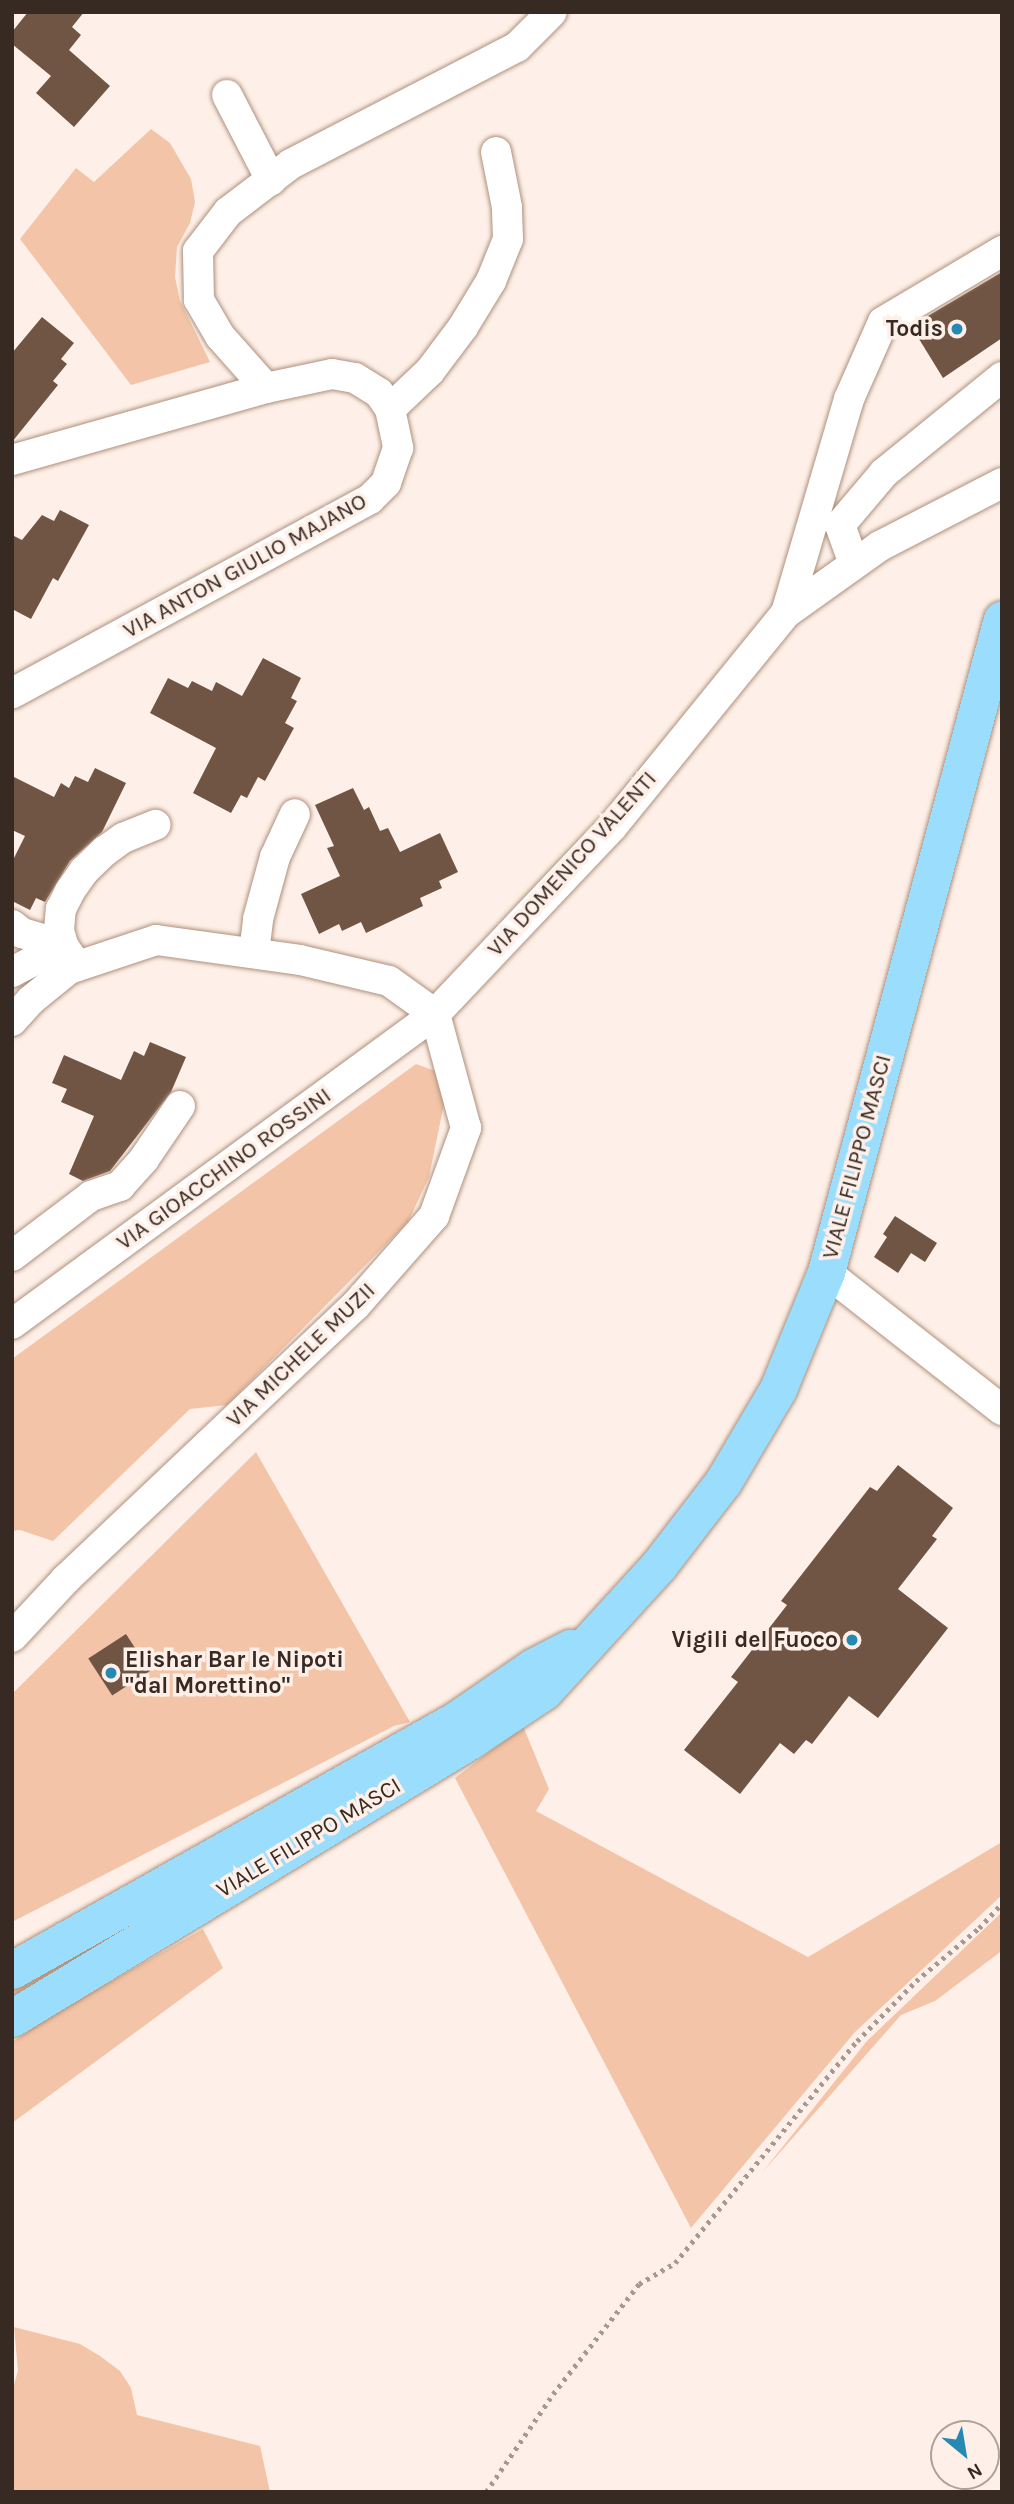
<!DOCTYPE html>
<style>
body{margin:0}
#map{position:relative;width:1014px;height:2504px;overflow:hidden;background:#fef0e8;font-family:Karla,sans-serif}
div>[style]{position:absolute}
[style*='--x']{left:calc(var(--x)*1px);top:calc(var(--y)*1px);width:calc(var(--w)*1px);rotate:calc(var(--a)*1deg)}
.green>*{inset:0;background:#f3c4a7}
.building>*{inset:0;background:#715544;transform-origin:0 0}
.path>*{height:4.5px;margin-top:-2.25px;transform-origin:0;background:repeating-linear-gradient(90deg,#a79992 0 3.5px,transparent 0 8.5px)}
.roads{filter:drop-shadow(0 0 2px #ae907d) drop-shadow(0 0 2px #ae907d)}
.minor>*{height:30px;margin:-15px;padding:0 15px;transform-origin:15px;border-radius:15px;background:#fff}
.major>*{height:37px;margin:-18.5px;padding:0 18.5px;transform-origin:18.5px;border-radius:18.5px;background:#9addfc}
.dots>*{width:19px;height:19px;translate:-50% -50%;box-sizing:border-box;border:4px solid #fef0e8;border-radius:50%}
span{translate:-50% -50%;white-space:nowrap;text-align:center;line-height:1.15;-webkit-text-stroke:7px #fef0e8;paint-order:stroke}
.poi-label{font-size:23px;color:#372a23;font-weight:700}
.right{translate:-100% -50%;text-align:right}
.left{translate:0 -50%;text-align:left}
.street-label{font-size:23px;color:#372a23}
.frame{position:absolute;inset:0;border:14px solid #372a23;pointer-events:none}
.north{position:absolute;left:930px;top:2420px;width:70px;height:70px;box-sizing:border-box;background:#fef0e8;border:2px solid #aea199;border-radius:50%;rotate:150deg;font-size:19px;font-weight:700;line-height:28px;text-align:center;color:#372a23}
.north::after{content:'';display:block;margin:auto;width:24px;height:32px;background:#2589b3;clip-path:polygon(50% 0,100% 100%,50% 72%,0 100%)}
</style>
<div id="map">
<div class="green">
<div style="clip-path:polygon(151px 129px,170px 143px,191px 179px,195px 202px,190px 223px,177px 247px,175px 277px,180px 301px,210px 362px,131px 385px,20px 239px,76px 168px,94px 182px)"></div>
<div style="clip-path:polygon(416px 1064px,438px 1072px,444px 1104px,429px 1177px,408px 1222px,227px 1405px,190px 1409px,53px 1541px,20px 1530px,12px 1531px,12px 1359px)"></div>
<div style="clip-path:polygon(256px 1452px,410px 1722px,394px 1726px,12px 1922px,12px 1694px)"></div>
<div style="clip-path:polygon(523px 1726px,549px 1789px,536px 1811px,808px 1957px,1002px 1842px,1002px 1895px,855px 2032px,691px 2228px,455px 1778px)"></div>
<div style="clip-path:polygon(1002px 1912px,1002px 1949px,999px 1953px,935px 2001px,901px 2015px,761px 2174px,867px 2041px)"></div>
<div style="clip-path:polygon(136px 1919px,146px 1926px,12px 2002px,12px 1991px)"></div>
<div style="clip-path:polygon(203px 1929px,223px 1968px,12px 2123px,12px 2042px,54px 2014px)"></div>
<div style="clip-path:polygon(14px 2327px,80px 2344px,100px 2356px,120px 2371px,131px 2388px,137px 2415px,260px 2446px,270px 2492px,12px 2492px,12px 2391px,18px 2371px)"></div>
</div>
<div class="building">
<div style="clip-path:polygon(28px 12px,84px 12px,72px 27px,81px 35px,69px 50px,110px 86px,74px 127px,36px 93px,51px 76px,12px 44px,12px 32px)"></div>
<div style="clip-path:polygon(1002px 272px,1002px 338px,943px 378px,911px 326px)"></div>
<div style="clip-path:polygon(42px 317px,74px 343px,61px 359px,67px 364px,53px 381px,58px 385px,12px 442px,12px 353px)"></div>
<div style="clip-path:polygon(60px 510px,89px 525px,58px 581px,53px 578px,31px 619px,12px 609px,12px 535px,22px 540px,42px 515px,54px 521px)"></div>
<div style="clip-path:polygon(263px 658px,301px 678px,291px 698px,297px 701px,285px 723px,294px 728px,265px 781px,258px 777px,247px 798px,241px 795px,231px 813px,193px 793px,216px 748px,150px 713px,168px 678px,188px 688px,192px 681px,212px 691px,216px 682px,242px 696px)"></div>
<div style="clip-path:polygon(95px 768px,126px 783px,102px 832px,70px 861px,45px 902px,36px 898px,30px 910px,12px 901px,12px 862px,25px 836px,12px 830px,12px 776px,54px 797px,61px 783px,69px 788px,75px 776px,88px 782px)"></div>
<div style="clip-path:polygon(353px 788px,364px 810px,369px 807px,380px 831px,388px 828px,400px 852px,440px 833px,458px 872px,439px 881px,442px 888px,420px 898px,423px 906px,366px 933px,361px 922px,342px 931px,339px 924px,319px 934px,301px 894px,340px 876px,327px 848px,334px 846px,315px 805px)"></div>
<div style="clip-path:polygon(150px 1042px,186px 1057px,171px 1092px,110px 1171px,83px 1181px,69px 1174px,94px 1116px,61px 1102px,67px 1089px,52px 1083px,64px 1055px,121px 1080px,134px 1051px,144px 1056px)"></div>
<div style="clip-path:polygon(895px 1216px,937px 1243px,925px 1262px,911px 1253px,898px 1273px,874px 1257px,887px 1237px,883px 1234px)"></div>
<div style="clip-path:polygon(898px 1465px,953px 1508px,932px 1536px,937px 1539px,898px 1589px,948px 1628px,878px 1718px,849px 1696px,812px 1744px,806px 1740px,794px 1754px,780px 1743px,740px 1794px,684px 1750px,738px 1682px,731px 1677px,787px 1605px,781px 1601px,870px 1487px,877px 1491px)"></div>
<div style="left:126px;top:1634px;width:44px;height:45px;rotate:57deg"></div>
</div>
<div class="path">
<div style="--x:486;--y:2492;--w:119;--a:-55.6"></div>
<div style="--x:553;--y:2394;--w:140;--a:-52"></div>
<div style="--x:639;--y:2284;--w:42;--a:-30.3"></div>
<div style="--x:675;--y:2263;--w:287;--a:-50.7"></div>
<div style="--x:857;--y:2041;--w:84;--a:-45.5"></div>
<div style="--x:916;--y:1981;--w:82;--a:-40.1"></div>
<div style="--x:979;--y:1928;--w:34;--a:-47"></div>
</div>
<div class="roads">
<div class="minor">
<div style="--x:227;--y:95;--w:96;--a:62.6"></div>
<div style="--x:266;--y:388;--w:69;--a:-131.5"></div>
<div style="--x:220;--y:336;--w:42;--a:-120.3"></div>
<div style="--x:199;--y:300;--w:49;--a:-91.2"></div>
<div style="--x:198;--y:251;--w:49;--a:-52.4"></div>
<div style="--x:228;--y:212;--w:79;--a:-37.3"></div>
<div style="--x:291;--y:164;--w:254;--a:-27.4"></div>
<div style="--x:517;--y:47;--w:49;--a:-45"></div>
<div style="--x:390;--y:409;--w:55;--a:-43.5"></div>
<div style="--x:430;--y:371;--w:55;--a:-53.1"></div>
<div style="--x:463;--y:327;--w:54;--a:-58.7"></div>
<div style="--x:491;--y:281;--w:45;--a:-68"></div>
<div style="--x:508;--y:239;--w:32;--a:-92"></div>
<div style="--x:507;--y:207;--w:56;--a:-101.3"></div>
<div style="--x:12;--y:460;--w:264;--a:-15.8"></div>
<div style="--x:266;--y:388;--w:67;--a:-12"></div>
<div style="--x:332;--y:374;--w:23;--a:10"></div>
<div style="--x:355;--y:378;--w:28;--a:32"></div>
<div style="--x:379;--y:393;--w:19;--a:55"></div>
<div style="--x:390;--y:409;--w:40;--a:78"></div>
<div style="--x:398;--y:448;--w:37;--a:109"></div>
<div style="--x:386;--y:483;--w:23;--a:135"></div>
<div style="--x:370;--y:499;--w:407;--a:151.5"></div>
<div style="--x:854;--y:564;--w:41;--a:-109.7"></div>
<div style="--x:840;--y:525;--w:68;--a:-49.8"></div>
<div style="--x:884;--y:473;--w:152;--a:-39.1"></div>
<div style="--x:786;--y:613;--w:223;--a:-73.6"></div>
<div style="--x:849;--y:399;--w:84;--a:-66.2"></div>
<div style="--x:883;--y:322;--w:139;--a:-30.8"></div>
<div style="--x:12;--y:925;--w:13;--a:39"></div>
<div style="--x:22;--y:933;--w:43;--a:16.3"></div>
<div style="--x:63;--y:945;--w:58;--a:152.1"></div>
<div style="--x:254;--y:953;--w:34;--a:-83"></div>
<div style="--x:258;--y:919;--w:64;--a:-74.7"></div>
<div style="--x:275;--y:857;--w:47;--a:-65.1"></div>
<div style="--x:77;--y:966;--w:25;--a:-124"></div>
<div style="--x:63;--y:945;--w:16;--a:-105"></div>
<div style="--x:59;--y:930;--w:21;--a:-85"></div>
<div style="--x:61;--y:909;--w:20;--a:-63"></div>
<div style="--x:70;--y:891;--w:24;--a:-55"></div>
<div style="--x:84;--y:871;--w:29;--a:-44"></div>
<div style="--x:105;--y:851;--w:22;--a:-36"></div>
<div style="--x:123;--y:838;--w:35;--a:-22"></div>
<div style="--x:12;--y:1021;--w:28;--a:-48"></div>
<div style="--x:31;--y:1000;--w:49;--a:-39.2"></div>
<div style="--x:69;--y:969;--w:92;--a:-18.4"></div>
<div style="--x:156;--y:940;--w:145;--a:7.9"></div>
<div style="--x:300;--y:960;--w:91;--a:13.3"></div>
<div style="--x:389;--y:981;--w:57;--a:35.7"></div>
<div style="--x:12;--y:1256;--w:99;--a:-37.2"></div>
<div style="--x:91;--y:1196;--w:31;--a:-19"></div>
<div style="--x:120;--y:1186;--w:36;--a:-48"></div>
<div style="--x:144;--y:1159;--w:64;--a:-55.8"></div>
<div style="--x:826;--y:1272;--w:224;--a:38.1"></div>
<div style="--x:12;--y:1324;--w:524;--a:-36.24"></div>
<div style="--x:435;--y:1014;--w:257;--a:-46.6"></div>
<div style="--x:612;--y:827;--w:276;--a:-50.9"></div>
<div style="--x:786;--y:613;--w:115;--a:-35.5"></div>
<div style="--x:880;--y:546;--w:137;--a:-27.3"></div>
<div style="--x:12;--y:1637;--w:79;--a:-47"></div>
<div style="--x:66;--y:1579;--w:398;--a:-43.4"></div>
<div style="--x:355;--y:1306;--w:120;--a:-48.7"></div>
<div style="--x:434;--y:1216;--w:94;--a:-70"></div>
<div style="--x:466;--y:1128;--w:118;--a:-105.2"></div>
</div>
<div class="major">
<div style="--x:12;--y:1970;--w:510;--a:-29.38"></div>
<div style="--x:456;--y:1720;--w:93;--a:-34.5"></div>
<div style="--x:533;--y:1667;--w:42;--a:-27.2"></div>
<div style="--x:12;--y:2018;--w:534;--a:-31.22"></div>
<div style="--x:469;--y:1741;--w:90;--a:-33.7"></div>
<div style="--x:544;--y:1691;--w:171;--a:-47.6"></div>
<div style="--x:659;--y:1565;--w:105;--a:-52.4"></div>
<div style="--x:723;--y:1482;--w:108;--a:-59.4"></div>
<div style="--x:778;--y:1389;--w:126;--a:-67.7"></div>
<div style="--x:826;--y:1272;--w:676;--a:-74.92"></div>
</div>
</div>
<div class="dots">
<div style="left:957px;top:329px;background:#2589b3"></div>
<div style="left:852px;top:1640px;background:#2589b3"></div>
<div style="left:111px;top:1673px;background:#2589b3"></div>
</div>
<div class="poi-label">
<span class="right" style="left:943px;top:329px">Todis</span>
<span class="right" style="left:838px;top:1640px">Vigili del Fuoco</span>
<span class="left" style="left:125px;top:1673px">Elishar Bar le Nipoti<br>"dal Morettino"</span>
</div>
<div class="street-label">
<span style="left:245px;top:566px;rotate:-29deg">VIA ANTON GIULIO MAJANO</span>
<span style="left:572px;top:864px;rotate:-48deg">VIA DOMENICO VALENTI</span>
<span style="left:857px;top:1157px;rotate:-75deg">VIALE FILIPPO MASCI</span>
<span style="left:224px;top:1169px;rotate:-36deg">VIA GIOACCHINO ROSSINI</span>
<span style="left:301px;top:1355px;rotate:-44deg">VIA MICHELE MUZII</span>
<span style="left:309px;top:1838px;rotate:-31deg">VIALE FILIPPO MASCI</span>
</div>
<div class="frame"></div>
<div class="north">N</div>
</div>
